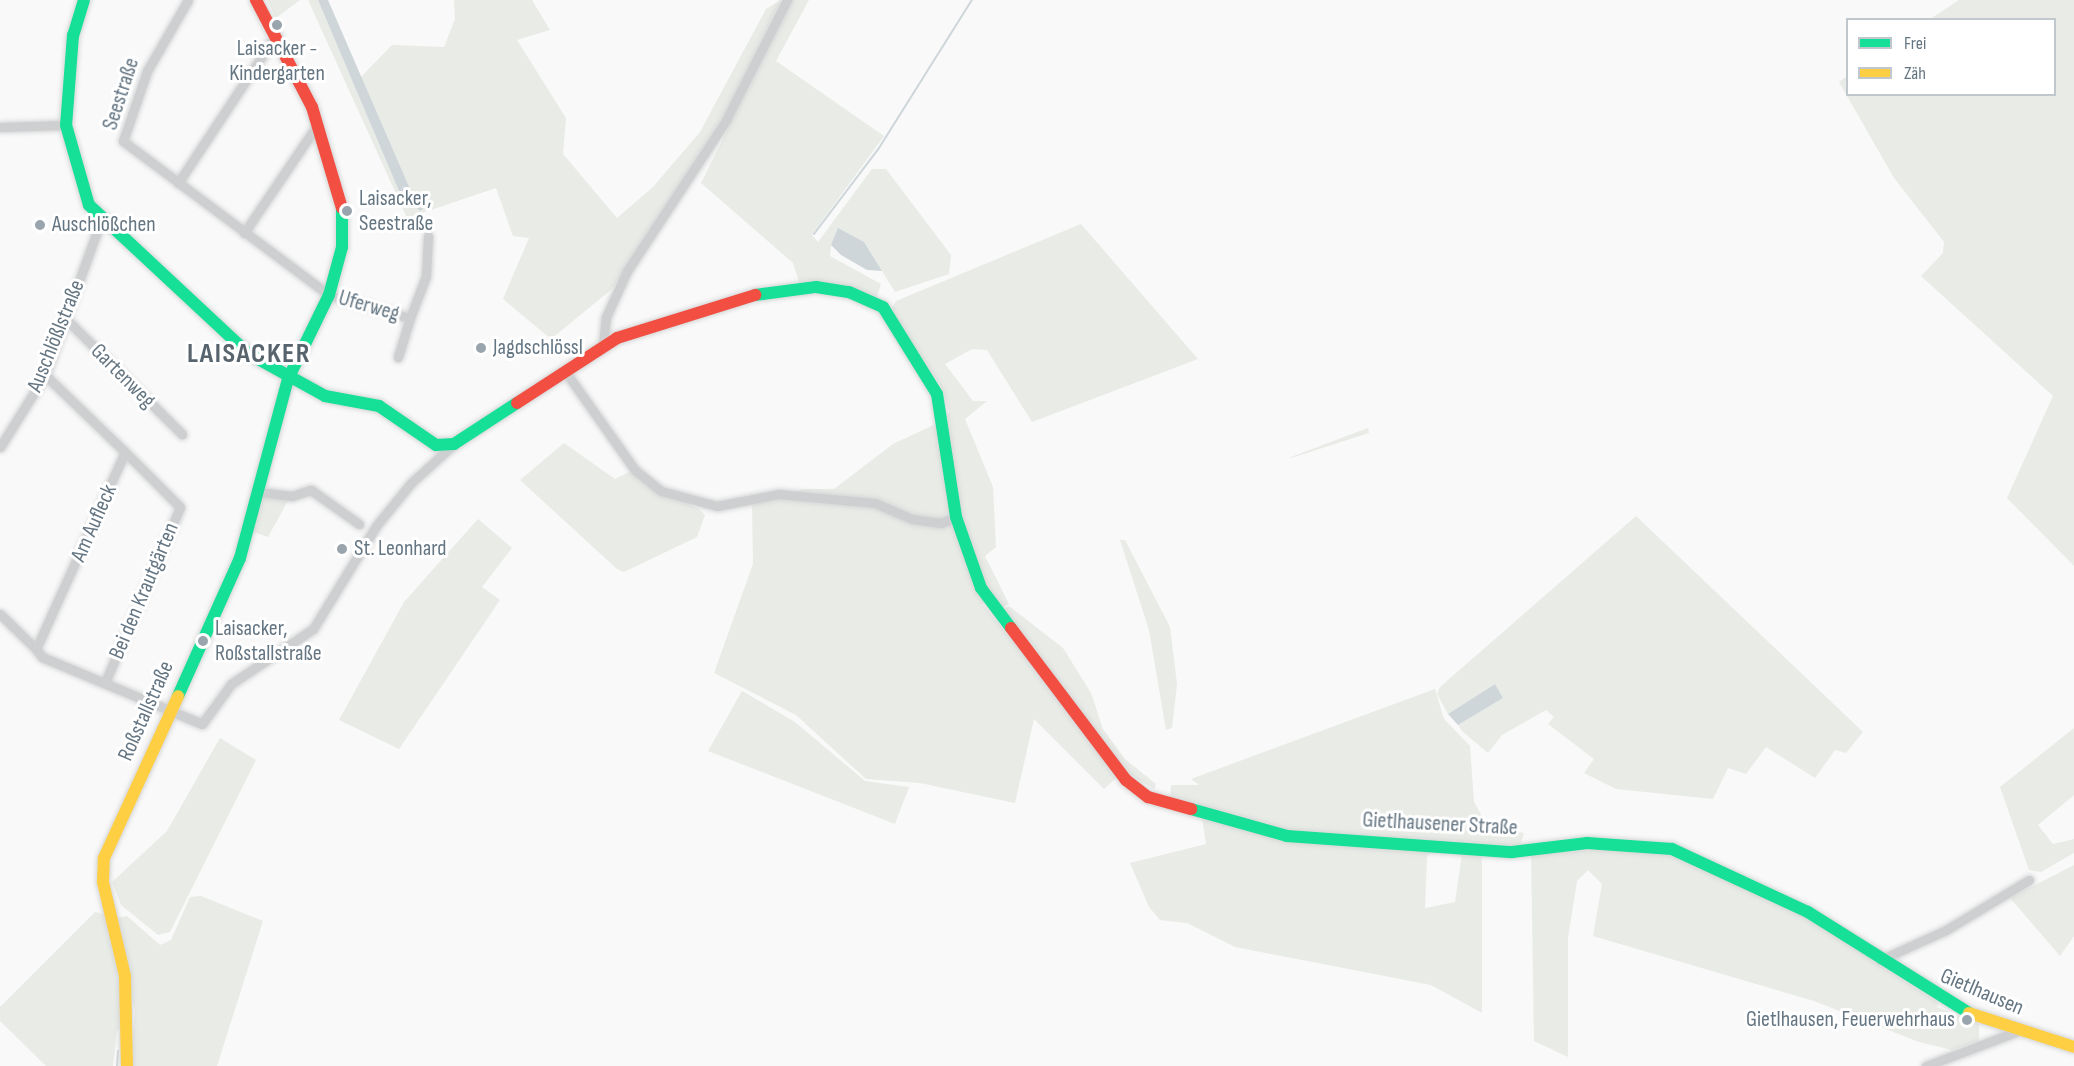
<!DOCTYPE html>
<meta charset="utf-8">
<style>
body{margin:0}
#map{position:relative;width:2074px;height:1066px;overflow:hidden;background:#f9f9f9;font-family:"Sofia Sans Condensed",sans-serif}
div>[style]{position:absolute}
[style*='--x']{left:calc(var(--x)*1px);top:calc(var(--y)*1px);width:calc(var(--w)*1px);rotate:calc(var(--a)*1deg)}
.green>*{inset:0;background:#e8ebe6}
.water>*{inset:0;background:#ced6d9}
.stream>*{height:2px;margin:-1px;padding:0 1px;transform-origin:1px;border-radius:1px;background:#ced6d9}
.roads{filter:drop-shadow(0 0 2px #d5d6d7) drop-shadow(0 0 2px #d5d6d7)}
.street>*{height:9px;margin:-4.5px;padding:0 4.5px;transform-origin:4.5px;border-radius:4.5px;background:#cecfd0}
.fast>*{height:12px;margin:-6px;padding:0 6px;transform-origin:6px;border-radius:6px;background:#16e098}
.slow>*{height:12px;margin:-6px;padding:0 6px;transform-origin:6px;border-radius:6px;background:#ffcf43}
.jam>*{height:12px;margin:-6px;padding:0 6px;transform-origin:6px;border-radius:6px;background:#f24e42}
.dots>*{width:16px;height:16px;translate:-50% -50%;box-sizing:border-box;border:3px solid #fff;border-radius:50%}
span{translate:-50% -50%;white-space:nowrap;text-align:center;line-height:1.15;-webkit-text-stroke:6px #fff;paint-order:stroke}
.poi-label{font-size:22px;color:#657683}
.left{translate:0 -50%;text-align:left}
.right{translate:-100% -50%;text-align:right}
.street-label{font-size:22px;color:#657683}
.district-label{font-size:28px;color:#57646e;font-weight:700;letter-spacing:1.5px}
.legend{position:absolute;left:1846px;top:18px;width:210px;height:78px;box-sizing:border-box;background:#fff;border:2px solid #c1c8cd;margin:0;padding:8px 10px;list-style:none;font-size:18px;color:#657683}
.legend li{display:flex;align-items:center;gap:12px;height:30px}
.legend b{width:30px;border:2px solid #c1c8cd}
</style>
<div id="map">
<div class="green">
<div style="clip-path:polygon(267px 0,300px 0,276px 18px)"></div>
<div style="clip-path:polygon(308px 0,318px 0,402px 198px,413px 196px,358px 80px,392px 45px,444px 47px,455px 19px,454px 0,532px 0,550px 30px,517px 40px,566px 118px,563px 154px,617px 218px,653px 187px,700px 132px,766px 9px,781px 0,727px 110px,612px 289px,551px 339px,503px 299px,529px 238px,513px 236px,496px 188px,407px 218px)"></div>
<div style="clip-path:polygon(792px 0,809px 0,776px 61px,884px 136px,812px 235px,818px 242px,872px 169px,886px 169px,951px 255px,949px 274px,895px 292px,864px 242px,831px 245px,830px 256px,881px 284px,877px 297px,821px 281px,800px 285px,793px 263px,701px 183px)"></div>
<div style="clip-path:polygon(1959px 0,2074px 0,2074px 566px,2007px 498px,2053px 396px,1921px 276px,1943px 253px,1944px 242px,1894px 178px,1839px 82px,1847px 76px,1848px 94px,2054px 94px,2054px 20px,1930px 19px)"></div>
<div style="clip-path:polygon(1081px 224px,1198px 359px,1032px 422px,987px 350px,972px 349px,945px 364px,973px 401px,987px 401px,965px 419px,993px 487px,996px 547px,985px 556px,1009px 604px,1000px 609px,991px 597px,982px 604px,1007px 634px,1014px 632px,1000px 611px,1009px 606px,1063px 648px,1091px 693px,1103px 729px,1125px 759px,1156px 784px,1154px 789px,1124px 771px,1104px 789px,1034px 719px,1015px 803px,920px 783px,866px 779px,796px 715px,714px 673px,753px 564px,752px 503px,804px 489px,834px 489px,893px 444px,940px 422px,949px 412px,942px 388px,896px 318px,892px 308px,896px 301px)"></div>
<div style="clip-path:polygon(1368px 428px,1369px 433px,1291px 458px,1291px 457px)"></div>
<div style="clip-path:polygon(564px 443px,615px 479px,629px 472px,699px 509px,705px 515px,697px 537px,624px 572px,617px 569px,520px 480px)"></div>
<div style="clip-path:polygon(261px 495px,290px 497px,268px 537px,250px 531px)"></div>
<div style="clip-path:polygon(1636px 516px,1863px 732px,1846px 753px,1835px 750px,1815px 778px,1766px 747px,1746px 774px,1728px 768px,1713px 799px,1616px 789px,1584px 773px,1594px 759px,1548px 724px,1554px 717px,1546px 710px,1502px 735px,1488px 753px,1462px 731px,1458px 725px,1503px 698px,1495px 684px,1448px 714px,1437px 694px,1440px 687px)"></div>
<div style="clip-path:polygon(478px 519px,512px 548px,482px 587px,500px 600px,399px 749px,339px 720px,404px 602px)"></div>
<div style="clip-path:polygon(1120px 540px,1125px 540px,1170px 627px,1177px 684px,1172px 728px,1166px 730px,1149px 630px)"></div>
<div style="clip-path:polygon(1435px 689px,1444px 719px,1470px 746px,1474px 802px,1484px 820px,1494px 828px,1524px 833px,1520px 846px,1444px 841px,1427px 856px,1425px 908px,1455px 902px,1462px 854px,1482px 854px,1482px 1013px,1431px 985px,1235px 947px,1187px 923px,1160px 920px,1149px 907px,1130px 863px,1206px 844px,1201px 810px,1170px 800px,1171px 785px,1199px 785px,1191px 779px)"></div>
<div style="clip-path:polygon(742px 691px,795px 722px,865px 781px,909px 787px,895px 824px,708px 751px)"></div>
<div style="clip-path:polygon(2074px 728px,2074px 795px,2038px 825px,2053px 844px,2074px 839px,2074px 853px,2041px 872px,2029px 870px,2000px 787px)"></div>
<div style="clip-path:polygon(220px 738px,256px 760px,170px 932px,158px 935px,121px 905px,112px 882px,167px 831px)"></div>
<div style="clip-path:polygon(1610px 849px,1675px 856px,1801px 914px,1939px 1003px,1937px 1007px,1979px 1024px,1979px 1041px,1952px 1050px,1919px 1042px,1814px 1001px,1593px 936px,1602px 884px,1588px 870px,1577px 881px,1568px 938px,1568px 1057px,1534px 1041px,1531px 854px)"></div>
<div style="clip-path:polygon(2074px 865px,2074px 936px,2060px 956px,2010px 898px)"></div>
<div style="clip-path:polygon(201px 896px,263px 921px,217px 1066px,131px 1066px,135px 1011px,117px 918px,127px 916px,160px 945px,171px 940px,190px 897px)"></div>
<div style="clip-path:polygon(95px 912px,106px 915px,120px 976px,123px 1027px,117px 1031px,113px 1066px,46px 1066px,0 1021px,0 1007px)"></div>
</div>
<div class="water">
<div style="clip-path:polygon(318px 0,328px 0,413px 196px,426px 203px,421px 211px,402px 198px)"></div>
<div style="clip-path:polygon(838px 228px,864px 242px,882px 271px,867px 270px,841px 255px,831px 245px)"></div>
<div style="clip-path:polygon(1495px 684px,1503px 698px,1458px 725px,1448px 714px)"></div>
</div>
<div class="stream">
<div style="--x:814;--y:234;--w:108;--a:-52.9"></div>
<div style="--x:879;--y:148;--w:175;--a:-57.9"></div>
<div style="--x:117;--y:1066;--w:15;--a:-86"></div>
</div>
<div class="roads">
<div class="street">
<div style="--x:188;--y:0;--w:82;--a:120"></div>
<div style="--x:147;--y:71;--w:74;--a:108.9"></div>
<div style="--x:123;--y:141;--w:257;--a:36.8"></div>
<div style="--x:329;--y:295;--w:84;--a:15.9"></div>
<div style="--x:410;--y:318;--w:41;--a:107.1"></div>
<div style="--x:0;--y:127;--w:66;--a:-1.7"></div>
<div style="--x:178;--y:183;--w:178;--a:-56.5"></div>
<div style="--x:244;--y:233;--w:130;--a:-55.9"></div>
<div style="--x:65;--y:318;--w:165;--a:44.8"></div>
<div style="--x:410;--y:318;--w:45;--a:-69.1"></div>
<div style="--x:426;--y:276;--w:40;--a:-87.1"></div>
<div style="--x:603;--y:345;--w:28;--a:-84"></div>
<div style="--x:606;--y:317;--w:51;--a:-65.5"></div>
<div style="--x:627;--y:271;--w:181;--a:-56.7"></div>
<div style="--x:726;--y:120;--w:135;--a:-63.1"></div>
<div style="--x:567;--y:374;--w:118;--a:54.7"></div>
<div style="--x:635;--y:470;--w:33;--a:39"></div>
<div style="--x:661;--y:491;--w:58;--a:15"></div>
<div style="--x:717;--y:506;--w:62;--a:-11.1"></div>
<div style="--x:778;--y:494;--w:97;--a:5.3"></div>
<div style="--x:875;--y:503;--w:40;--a:23.4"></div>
<div style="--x:912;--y:519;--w:29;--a:8"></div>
<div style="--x:941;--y:523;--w:16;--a:-22"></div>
<div style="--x:0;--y:447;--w:85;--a:-58"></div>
<div style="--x:45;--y:375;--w:165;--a:-70.1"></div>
<div style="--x:259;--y:492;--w:33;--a:7"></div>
<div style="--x:292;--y:496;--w:20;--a:-18"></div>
<div style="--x:311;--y:490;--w:59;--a:35.3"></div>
<div style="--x:0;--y:614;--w:50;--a:44.2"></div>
<div style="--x:36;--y:649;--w:216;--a:-65.7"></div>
<div style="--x:125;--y:452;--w:111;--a:-136.1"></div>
<div style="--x:36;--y:649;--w:10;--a:53"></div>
<div style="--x:42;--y:657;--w:173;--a:22.7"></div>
<div style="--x:202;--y:724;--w:49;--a:-54.1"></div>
<div style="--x:231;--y:684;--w:99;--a:-33.9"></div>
<div style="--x:313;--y:629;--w:121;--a:-58.5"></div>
<div style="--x:376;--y:526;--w:55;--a:-50.9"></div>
<div style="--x:411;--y:483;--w:58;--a:-42.2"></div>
<div style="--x:106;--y:680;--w:188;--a:-66.8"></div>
<div style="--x:180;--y:507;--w:78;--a:-135"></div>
<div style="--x:1880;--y:960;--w:72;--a:-24.4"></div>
<div style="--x:1946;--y:930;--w:97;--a:-31.1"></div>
<div style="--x:1926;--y:1066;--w:98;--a:-20.8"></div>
</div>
<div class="fast">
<div style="--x:84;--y:0;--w:37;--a:107"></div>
<div style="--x:73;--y:35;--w:90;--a:94.4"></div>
<div style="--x:66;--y:125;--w:83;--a:74"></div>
<div style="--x:89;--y:205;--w:219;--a:43"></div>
<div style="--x:249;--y:354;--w:87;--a:28.9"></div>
<div style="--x:325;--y:396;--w:55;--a:10.5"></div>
<div style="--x:379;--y:406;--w:69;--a:34.4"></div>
<div style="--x:436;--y:445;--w:18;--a:-3"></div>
<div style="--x:454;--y:444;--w:75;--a:-33.1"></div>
<div style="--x:755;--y:295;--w:62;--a:-7.5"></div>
<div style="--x:816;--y:287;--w:33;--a:9"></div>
<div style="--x:849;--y:292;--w:37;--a:24"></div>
<div style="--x:883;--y:307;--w:102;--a:58.2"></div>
<div style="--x:937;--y:394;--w:124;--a:81.2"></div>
<div style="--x:956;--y:517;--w:75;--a:70.6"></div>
<div style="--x:981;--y:588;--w:50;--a:53.1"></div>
<div style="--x:178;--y:696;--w:151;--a:-65.8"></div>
<div style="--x:240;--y:558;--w:185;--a:-75"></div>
<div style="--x:288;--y:379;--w:93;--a:-64"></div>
<div style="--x:329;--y:295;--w:50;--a:-74.8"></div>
<div style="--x:342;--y:247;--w:39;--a:-90"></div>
<div style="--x:1191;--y:809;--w:100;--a:15.7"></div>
<div style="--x:1287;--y:836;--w:226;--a:4.1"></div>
<div style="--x:1512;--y:852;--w:76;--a:-6.8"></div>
<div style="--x:1587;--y:843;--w:85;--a:4"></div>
<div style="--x:1672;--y:849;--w:150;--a:24.9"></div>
<div style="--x:1808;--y:912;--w:190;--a:32.1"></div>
</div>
<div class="slow">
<div style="--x:1969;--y:1013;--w:110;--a:17.9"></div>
<div style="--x:127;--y:1066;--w:90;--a:-91.3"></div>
<div style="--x:125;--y:976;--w:97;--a:-103.2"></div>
<div style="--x:103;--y:882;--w:24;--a:-88"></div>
<div style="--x:104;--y:858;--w:178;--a:-65.4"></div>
</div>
<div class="jam">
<div style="--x:256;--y:0;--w:121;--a:62.4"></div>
<div style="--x:312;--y:107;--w:105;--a:73.5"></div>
<div style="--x:517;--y:403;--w:119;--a:-33"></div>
<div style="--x:617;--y:338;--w:145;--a:-17.3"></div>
<div style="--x:1011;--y:628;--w:191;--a:52.9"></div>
<div style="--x:1126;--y:780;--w:28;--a:38"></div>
<div style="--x:1148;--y:797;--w:45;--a:15.6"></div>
</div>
</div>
<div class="dots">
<div style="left:277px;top:25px;background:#99a4ac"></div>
<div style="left:347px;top:211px;background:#99a4ac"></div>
<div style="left:40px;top:225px;background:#99a4ac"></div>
<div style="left:481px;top:348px;background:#99a4ac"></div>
<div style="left:342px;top:549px;background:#99a4ac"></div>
<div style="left:203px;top:641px;background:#99a4ac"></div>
<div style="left:1967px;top:1020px;background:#99a4ac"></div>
</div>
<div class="poi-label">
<span style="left:277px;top:61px">Laisacker -<br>Kindergarten</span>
<span class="left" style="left:359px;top:211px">Laisacker,<br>Seestraße</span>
<span class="left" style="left:52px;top:225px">Auschlößchen</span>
<span class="left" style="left:493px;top:348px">Jagdschlössl</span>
<span class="left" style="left:354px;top:549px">St. Leonhard</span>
<span class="left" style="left:215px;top:641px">Laisacker,<br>Roßstallstraße</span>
<span class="right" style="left:1955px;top:1020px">Gietlhausen, Feuerwehrhaus</span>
</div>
<div class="street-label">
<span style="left:121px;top:94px;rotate:-72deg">Seestraße</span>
<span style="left:369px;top:306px;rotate:16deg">Uferweg</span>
<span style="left:56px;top:336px;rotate:-68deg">Auschlößlstraße</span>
<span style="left:123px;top:376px;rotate:45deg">Gartenweg</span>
<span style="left:94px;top:523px;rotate:-66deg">Am Aufleck</span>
<span style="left:144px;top:591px;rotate:-67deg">Bei den Krautgärten</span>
<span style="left:146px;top:711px;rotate:-66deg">Roßstallstraße</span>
<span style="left:1440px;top:824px;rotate:3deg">Gietlhausener Straße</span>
<span style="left:1982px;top:992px;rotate:23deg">Gietlhausen</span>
</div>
<div class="district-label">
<span style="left:249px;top:354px">LAISACKER</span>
</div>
<ul class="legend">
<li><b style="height:8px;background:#16e098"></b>Frei</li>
<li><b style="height:8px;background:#ffcf43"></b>Zäh</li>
</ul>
</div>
